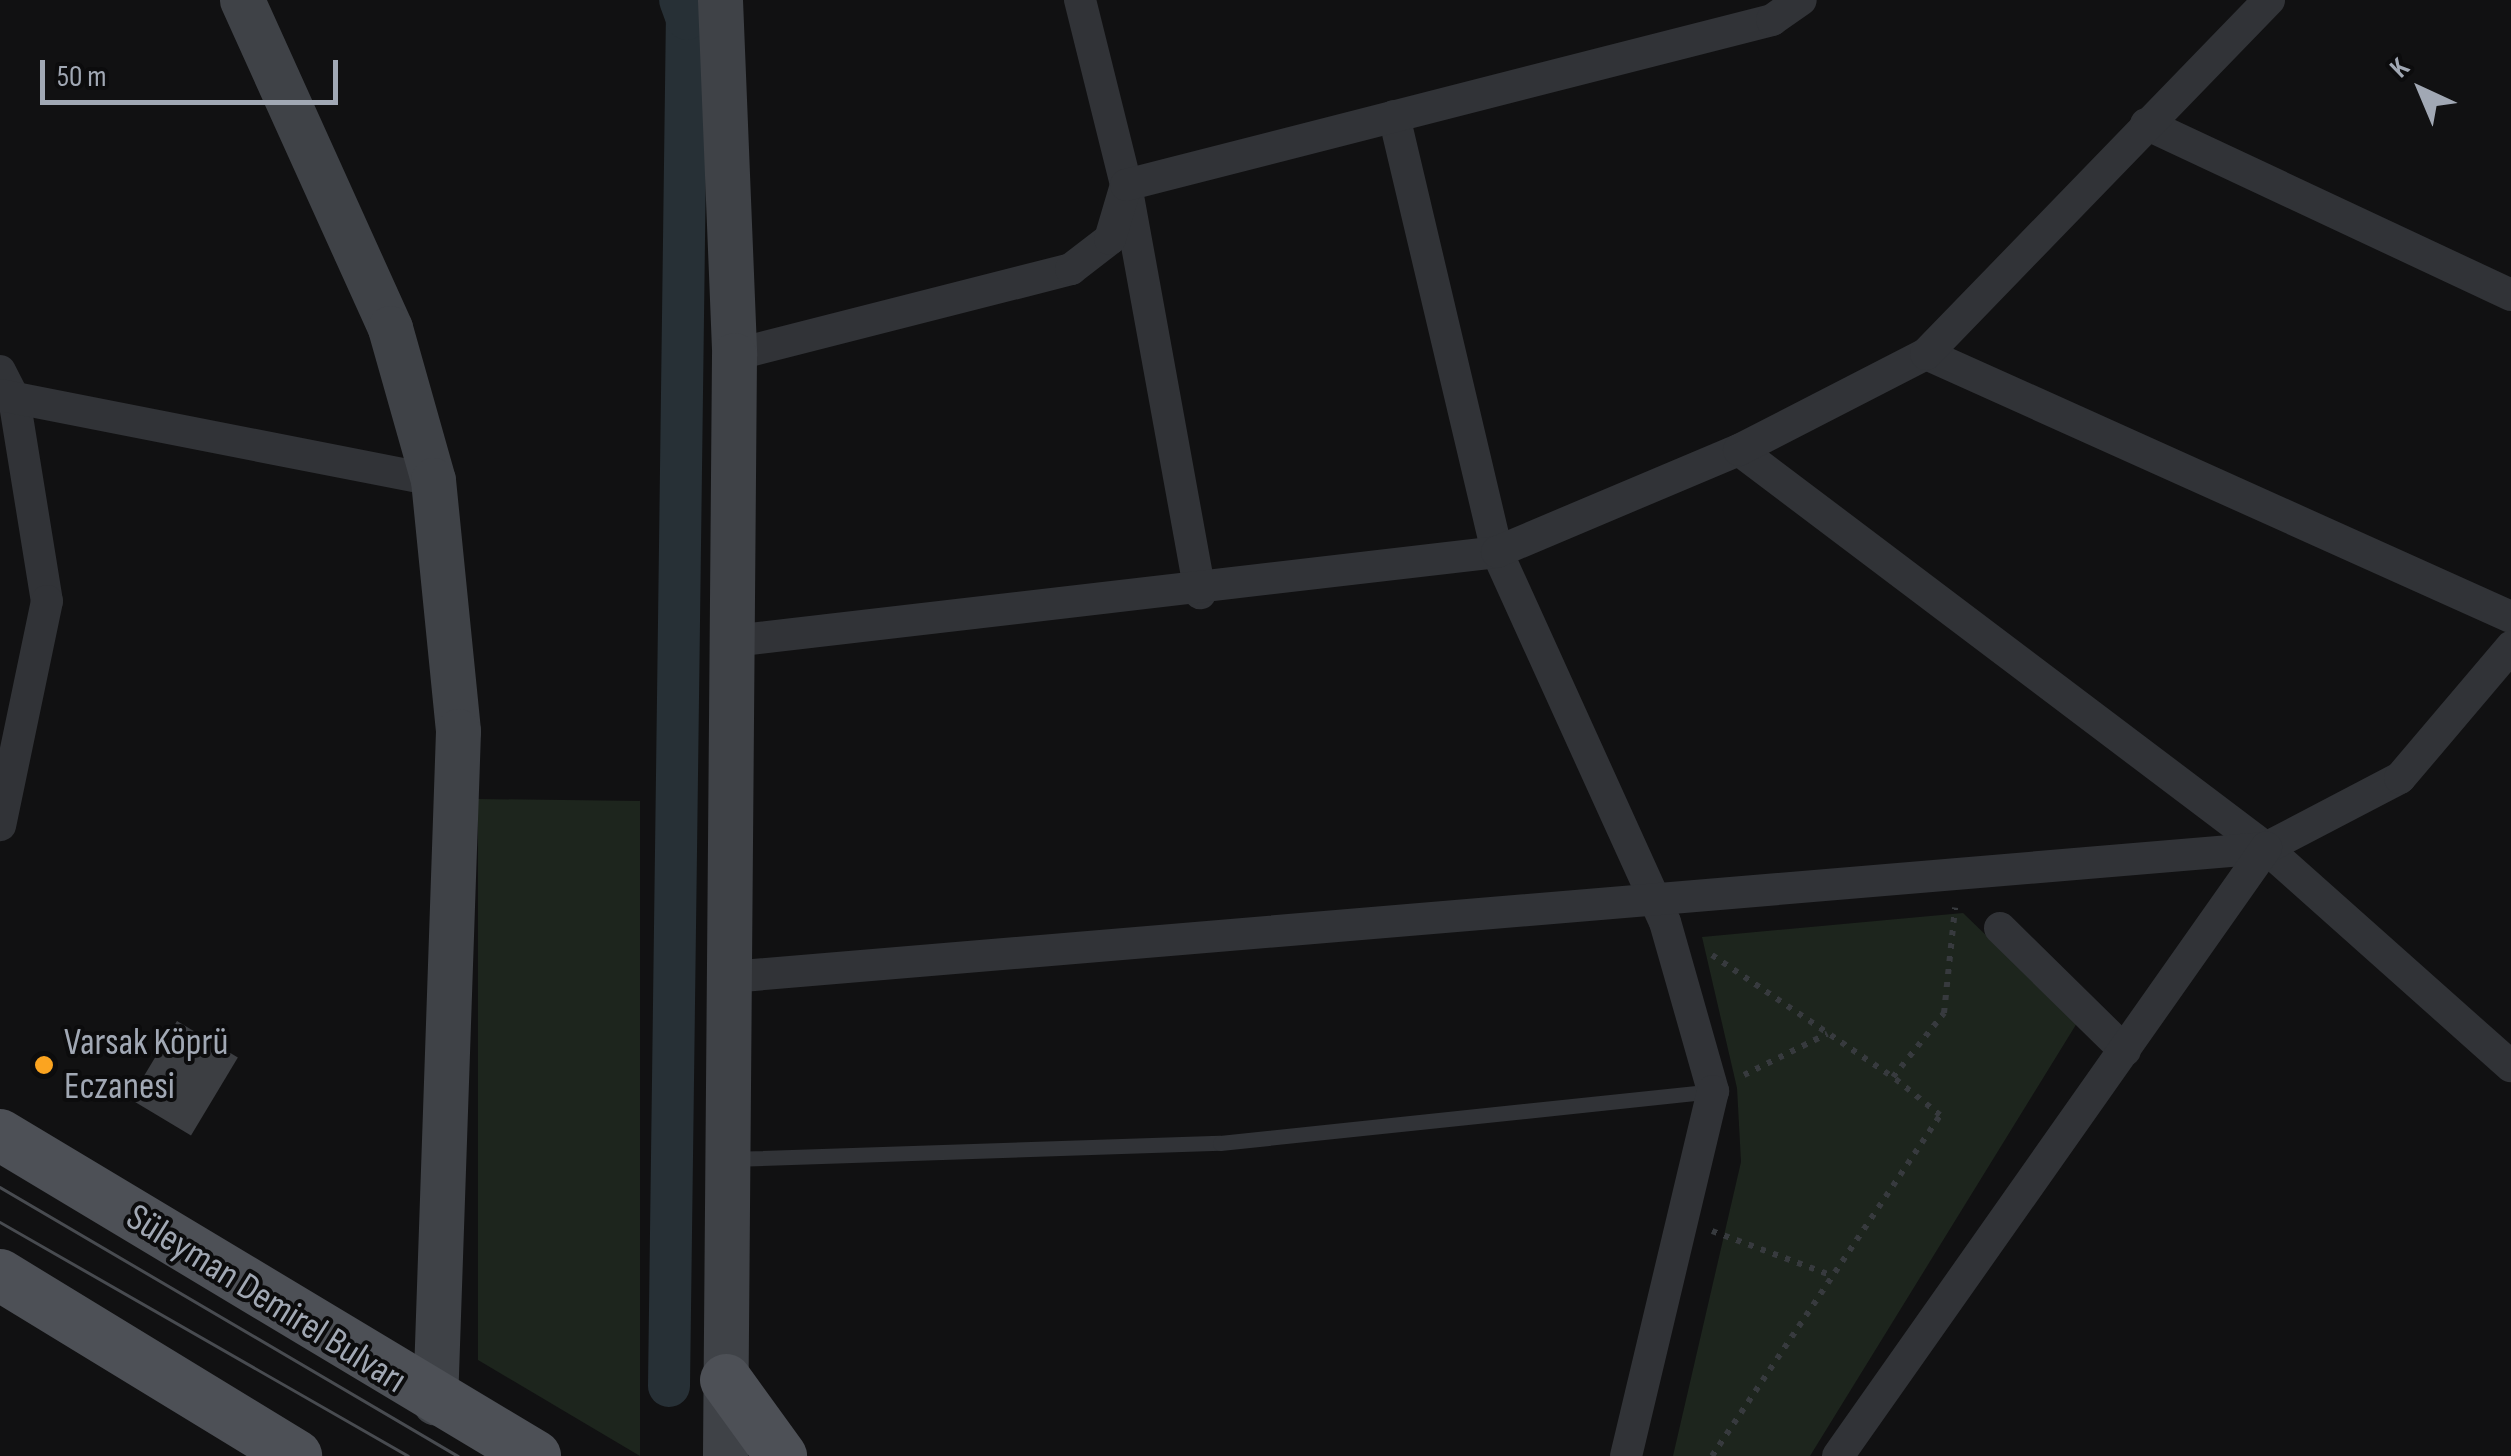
<!DOCTYPE html>
<meta charset="utf-8">
<style>
body{margin:0}
#map{position:relative;width:2511px;height:1456px;overflow:hidden;background:#111112;font-family:"Sofia Sans Condensed",sans-serif}
div>[style]{position:absolute}
[style*='--x']{left:calc(var(--x)*1px);top:calc(var(--y)*1px);width:calc(var(--w)*1px);rotate:calc(var(--a)*1deg)}
.green>*{inset:0;background:#1d251d}
.canal>*{height:42px;margin:-21px;padding:0 21px;transform-origin:21px;border-radius:21px;background:#273036}
.building>*{inset:0;background:#3c3e42;transform-origin:0 0}
.path>*{height:6px;margin-top:-3px;transform-origin:0;background:repeating-linear-gradient(90deg,#373a3e 0 5px,transparent 0 13px)}
.lane>*{height:15px;margin:-7.5px;padding:0 7.5px;transform-origin:7.5px;border-radius:7.5px;background:#313337}
.street>*{height:32px;margin:-16px;padding:0 16px;transform-origin:16px;border-radius:16px;background:#313337}
.secondary>*{height:45px;margin:-22.5px;padding:0 22.5px;transform-origin:22.5px;border-radius:22.5px;background:#3f4247}
.primary>*{height:52px;margin:-26px;padding:0 26px;transform-origin:26px;border-radius:26px;background:#4d5056}
.tram>*{height:2.5px;margin:-1.25px;padding:0 1.25px;transform-origin:1.25px;border-radius:1.25px;background:#484b50}
.dots>*{width:28px;height:28px;translate:-50% -50%;box-sizing:border-box;border:5px solid #0c0c0d;border-radius:50%}
span{translate:-50% -50%;white-space:nowrap;text-align:center;line-height:1.15;-webkit-text-stroke:8px #0c0c0d;paint-order:stroke}
.poi-label{font-size:38px;color:#a1a8b4}
.left{translate:0 -50%;text-align:left}
.street-label{font-size:38px;color:#a1a8b4}
.north{position:absolute;left:2371px;top:40px;width:100px;height:100px;-webkit-text-stroke:8px #0c0c0d;paint-order:stroke;rotate:316deg;font-size:28px;font-weight:700;line-height:40px;text-align:center;color:#a1a8b4}
.north::after{content:'';display:block;margin:auto;width:35px;height:45px;background:#a1a8b4;clip-path:polygon(50% 0,100% 100%,50% 72%,0 100%)}
.scale{position:absolute;left:40px;top:60px;width:298px;height:45px;box-sizing:border-box;border:5px solid #a1a8b4;border-top:0;padding-left:12px;font-size:30px;line-height:35px;white-space:nowrap;color:#a1a8b4;-webkit-text-stroke:8px #0c0c0d;paint-order:stroke}
</style>
<div id="map">
<div class="green">
<div style="clip-path:polygon(478px 799px,640px 801px,640px 1456px,478px 1360px)"></div>
<div style="clip-path:polygon(1963px 913px,2077px 1023px,1810px 1456px,1673px 1456px,1741px 1162px,1737px 1088px,1702px 937px)"></div>
</div>
<div class="canal">
<div style="--x:669;--y:1386;--w:1367;--a:-89.25"></div>
<div style="--x:687;--y:19;--w:20;--a:-110"></div>
</div>
<div class="building">
<div style="left:177px;top:1021px;width:71px;height:91px;rotate:31deg"></div>
</div>
<div class="path">
<div style="--x:1712;--y:955;--w:218;--a:34"></div>
<div style="--x:1744;--y:1075;--w:93;--a:-26.3"></div>
<div style="--x:1712;--y:1231;--w:129;--a:20.4"></div>
<div style="--x:1712;--y:1456;--w:410;--a:-56.2"></div>
<div style="--x:1940;--y:1115;--w:60;--a:-141"></div>
<div style="--x:1893;--y:1077;--w:82;--a:-51.4"></div>
<div style="--x:1944;--y:1013;--w:106;--a:-84"></div>
</div>
<div class="lane">
<div style="--x:730;--y:1159;--w:490;--a:-1.9"></div>
<div style="--x:1220;--y:1143;--w:496;--a:-6"></div>
</div>
<div class="street">
<div style="--x:1080;--y:0;--w:191;--a:76"></div>
<div style="--x:1126;--y:185;--w:415;--a:79.7"></div>
<div style="--x:1394;--y:116;--w:448;--a:76.7"></div>
<div style="--x:1497;--y:552;--w:406;--a:65.6"></div>
<div style="--x:1665;--y:922;--w:176;--a:74.1"></div>
<div style="--x:1713;--y:1091;--w:375;--a:103.4"></div>
<div style="--x:2146;--y:124;--w:403;--a:25.1"></div>
<div style="--x:1926;--y:354;--w:641;--a:24.21"></div>
<div style="--x:734;--y:355;--w:348;--a:-14.3"></div>
<div style="--x:1071;--y:269;--w:49;--a:-37.6"></div>
<div style="--x:1110;--y:239;--w:56;--a:-73.5"></div>
<div style="--x:1126;--y:185;--w:667;--a:-14.33"></div>
<div style="--x:1772;--y:20;--w:35;--a:-35"></div>
<div style="--x:0;--y:371;--w:30;--a:63"></div>
<div style="--x:14;--y:398;--w:206;--a:80.8"></div>
<div style="--x:47;--y:601;--w:229;--a:101.8"></div>
<div style="--x:0;--y:395;--w:441;--a:11.1"></div>
<div style="--x:1739;--y:450;--w:660;--a:37.06"></div>
<div style="--x:2266;--y:848;--w:328;--a:41.7"></div>
<div style="--x:733;--y:641;--w:769;--a:-6.64"></div>
<div style="--x:1497;--y:552;--w:263;--a:-22.9"></div>
<div style="--x:1739;--y:450;--w:210;--a:-27.2"></div>
<div style="--x:1926;--y:354;--w:493;--a:-45.9"></div>
<div style="--x:2000;--y:928;--w:175;--a:44.5"></div>
<div style="--x:730;--y:977;--w:1541;--a:-4.8"></div>
<div style="--x:2266;--y:848;--w:151;--a:-27.6"></div>
<div style="--x:2400;--y:778;--w:172;--a:-49.7"></div>
<div style="--x:1838;--y:1456;--w:744;--a:-54.86"></div>
</div>
<div class="secondary">
<div style="--x:242;--y:0;--w:360;--a:65.7"></div>
<div style="--x:390;--y:328;--w:158;--a:74.2"></div>
<div style="--x:433;--y:480;--w:252;--a:84.3"></div>
<div style="--x:458;--y:731;--w:672;--a:91.96"></div>
<div style="--x:720;--y:0;--w:355;--a:87.7"></div>
<div style="--x:734;--y:355;--w:1101;--a:90.47"></div>
</div>
<div class="primary">
<div style="--x:0;--y:1135;--w:624;--a:30.96"></div>
<div style="--x:0;--y:1275;--w:347;--a:31.4"></div>
<div style="--x:726;--y:1380;--w:94;--a:54.1"></div>
</div>
<div class="tram">
<div style="--x:0;--y:1187;--w:531;--a:30.43"></div>
<div style="--x:0;--y:1222;--w:470;--a:29.8"></div>
</div>
<div class="dots">
<div style="left:44px;top:1065px;background:#fba420"></div>
</div>
<div class="poi-label">
<span class="left" style="left:64px;top:1065px">Varsak Köprü<br>Eczanesi</span>
</div>
<div class="street-label">
<span style="left:266px;top:1299px;rotate:32deg">Süleyman Demirel Bulvarı</span>
</div>
<div class="north">K</div>
<div class="scale">50 m</div>
</div>
